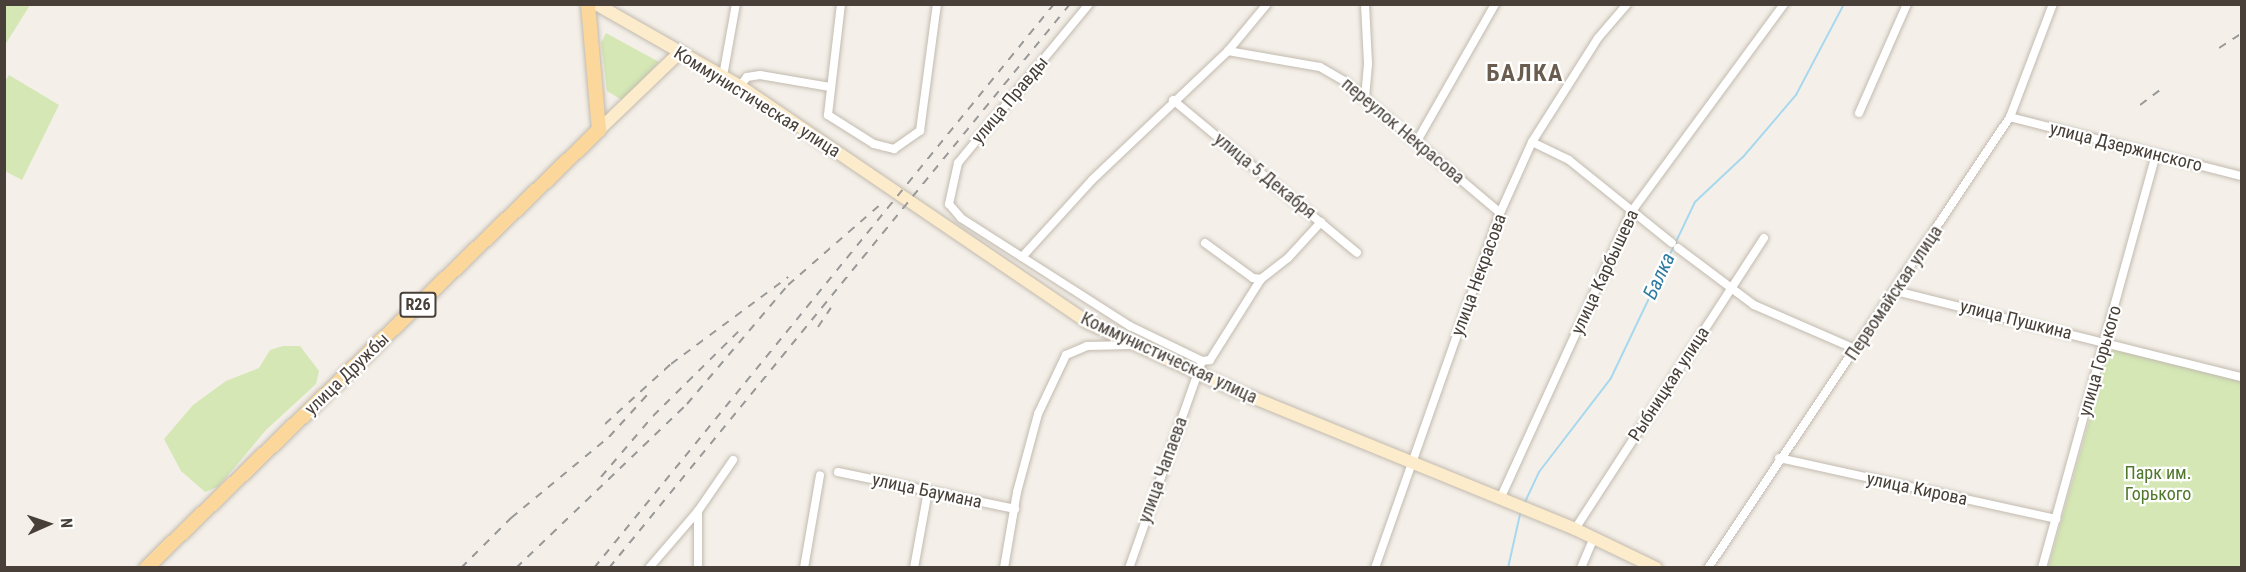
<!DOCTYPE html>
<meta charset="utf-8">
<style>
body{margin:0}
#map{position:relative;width:2246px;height:572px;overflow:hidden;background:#f4f0e9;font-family:"Roboto Condensed",sans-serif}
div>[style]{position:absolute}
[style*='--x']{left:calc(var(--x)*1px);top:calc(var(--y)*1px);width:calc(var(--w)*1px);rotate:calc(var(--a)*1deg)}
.green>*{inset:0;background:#d4e7b4}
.stream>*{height:2px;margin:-1px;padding:0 1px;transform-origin:1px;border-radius:1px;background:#a8d8ee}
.roads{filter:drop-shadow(0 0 2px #c2baaf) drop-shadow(0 0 2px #c2baaf)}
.minor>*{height:8px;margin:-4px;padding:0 4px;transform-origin:4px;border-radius:4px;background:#fff}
.secondary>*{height:12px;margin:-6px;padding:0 6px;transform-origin:6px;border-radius:6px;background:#fdeccb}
.primary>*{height:14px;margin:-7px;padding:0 7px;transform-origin:7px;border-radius:7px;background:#fbd79c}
.rail>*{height:2px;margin-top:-1px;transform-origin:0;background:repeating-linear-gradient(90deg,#989898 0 8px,transparent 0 16px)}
span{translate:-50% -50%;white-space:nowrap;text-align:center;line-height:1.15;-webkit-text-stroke:4.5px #fff;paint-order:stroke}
.shield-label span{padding:2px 4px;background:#fff;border:2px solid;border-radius:4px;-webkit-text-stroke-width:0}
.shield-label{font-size:16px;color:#484038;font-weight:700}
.street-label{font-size:18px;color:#484038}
.park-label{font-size:18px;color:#50782c}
.water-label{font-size:20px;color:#307ba1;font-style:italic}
.district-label{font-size:24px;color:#6a5d4f;font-weight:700;letter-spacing:1.5px}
.frame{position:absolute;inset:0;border:6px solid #484038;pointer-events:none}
.north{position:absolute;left:18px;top:494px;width:60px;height:60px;-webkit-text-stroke:4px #fff;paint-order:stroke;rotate:87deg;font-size:16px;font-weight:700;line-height:24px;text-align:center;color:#484038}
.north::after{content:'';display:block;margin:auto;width:21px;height:27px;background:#484038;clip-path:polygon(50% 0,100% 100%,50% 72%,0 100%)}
</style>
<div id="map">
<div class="green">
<div style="clip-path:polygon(5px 4px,30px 5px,5px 45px,4px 5px)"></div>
<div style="clip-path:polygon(606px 33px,659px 62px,622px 100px,607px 91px,601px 43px)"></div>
<div style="clip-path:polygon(9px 75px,59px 105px,22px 180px,5px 171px,4px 83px)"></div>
<div style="clip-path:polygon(283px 346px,300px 346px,319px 371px,316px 384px,266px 430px,218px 487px,205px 492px,181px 471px,164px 439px,193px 405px,226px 381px,259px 368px,270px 350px)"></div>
<div style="clip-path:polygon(2109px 349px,2241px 379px,2241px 567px,2048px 568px)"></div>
</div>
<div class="stream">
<div style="--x:1525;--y:502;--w:33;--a:-65"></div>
<div style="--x:1539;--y:472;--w:118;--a:-52.5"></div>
<div style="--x:1611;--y:378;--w:195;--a:-64.5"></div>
<div style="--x:1695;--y:202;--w:66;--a:-43.2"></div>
<div style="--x:1743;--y:157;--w:82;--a:-49.5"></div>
<div style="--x:1796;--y:95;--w:103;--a:-62.2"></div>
<div style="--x:1508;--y:568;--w:59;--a:-77.4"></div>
</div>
<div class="roads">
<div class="minor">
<div style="--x:841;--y:4;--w:112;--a:96.7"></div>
<div style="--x:828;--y:115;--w:54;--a:32.2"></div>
<div style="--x:874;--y:144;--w:21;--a:14"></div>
<div style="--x:894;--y:149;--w:32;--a:-35"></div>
<div style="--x:920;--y:131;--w:128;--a:-82.4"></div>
<div style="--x:1089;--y:4;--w:206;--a:129.5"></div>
<div style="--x:958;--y:163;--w:42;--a:102.4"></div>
<div style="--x:949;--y:204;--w:18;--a:49"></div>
<div style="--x:961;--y:218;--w:201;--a:32.6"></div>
<div style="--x:1130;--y:326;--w:80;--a:25.9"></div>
<div style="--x:1202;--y:361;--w:219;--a:109.4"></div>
<div style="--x:1365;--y:4;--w:60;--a:87.1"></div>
<div style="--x:1368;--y:64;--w:34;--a:95"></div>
<div style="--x:1228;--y:51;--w:93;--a:9.9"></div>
<div style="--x:1320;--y:67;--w:28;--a:30"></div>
<div style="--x:1344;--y:81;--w:204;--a:40.2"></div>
<div style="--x:723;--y:76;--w:73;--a:-79.8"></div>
<div style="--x:740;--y:86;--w:11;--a:-52"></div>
<div style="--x:747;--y:77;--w:13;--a:-9"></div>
<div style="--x:760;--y:75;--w:71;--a:9.7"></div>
<div style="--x:1173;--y:100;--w:239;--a:39.7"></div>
<div style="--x:1859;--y:113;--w:119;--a:-66.2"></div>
<div style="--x:2010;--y:117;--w:239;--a:14.3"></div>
<div style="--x:1417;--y:141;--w:158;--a:-60.3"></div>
<div style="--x:1532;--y:142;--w:41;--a:25.9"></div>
<div style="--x:1569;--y:160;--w:132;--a:38.9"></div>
<div style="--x:1205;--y:243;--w:59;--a:36.1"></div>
<div style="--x:1253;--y:278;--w:8;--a:7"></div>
<div style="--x:1261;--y:279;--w:34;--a:-38"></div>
<div style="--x:1288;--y:258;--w:49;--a:-47.5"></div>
<div style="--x:1678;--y:248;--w:95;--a:36.9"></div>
<div style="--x:1754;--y:305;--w:110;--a:23.5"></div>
<div style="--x:1022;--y:257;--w:104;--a:-47.7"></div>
<div style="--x:1092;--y:180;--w:187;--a:-43.5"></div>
<div style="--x:1228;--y:51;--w:61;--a:-50.3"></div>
<div style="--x:1896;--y:291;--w:357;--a:14"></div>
<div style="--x:1202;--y:361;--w:8;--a:-7"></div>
<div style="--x:1210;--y:360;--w:96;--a:-57.8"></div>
<div style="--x:1779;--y:458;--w:284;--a:12.4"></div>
<div style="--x:838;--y:472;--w:181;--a:11.8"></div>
<div style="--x:1500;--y:499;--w:317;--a:-65.4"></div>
<div style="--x:1632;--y:211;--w:257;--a:-53.7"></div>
<div style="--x:1575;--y:529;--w:347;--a:-57"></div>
<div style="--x:649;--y:568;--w:75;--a:-49.3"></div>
<div style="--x:698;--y:511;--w:62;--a:-55.5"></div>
<div style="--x:698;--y:568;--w:57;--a:-90"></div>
<div style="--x:804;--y:568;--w:94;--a:-80.2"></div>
<div style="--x:914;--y:568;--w:78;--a:-79.7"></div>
<div style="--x:1004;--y:568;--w:77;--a:-80.3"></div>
<div style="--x:1017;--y:492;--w:81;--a:-74.9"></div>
<div style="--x:1038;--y:414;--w:65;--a:-64.6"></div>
<div style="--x:1066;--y:355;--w:23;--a:-23"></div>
<div style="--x:1087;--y:346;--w:45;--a:-1.3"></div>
<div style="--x:1375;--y:568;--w:376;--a:-70.6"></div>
<div style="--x:1500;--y:213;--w:78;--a:-65.7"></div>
<div style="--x:1532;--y:142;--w:123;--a:-57.6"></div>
<div style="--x:1598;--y:38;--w:45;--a:-49.5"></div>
<div style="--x:1581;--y:568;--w:33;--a:-67"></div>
<div style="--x:1708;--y:568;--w:543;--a:-56.19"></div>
<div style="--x:2010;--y:117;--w:121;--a:-69.2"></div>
<div style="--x:2042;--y:568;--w:429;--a:-74.6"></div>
</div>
<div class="secondary">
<div style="--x:596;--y:4;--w:166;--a:29.7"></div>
<div style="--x:740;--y:86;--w:420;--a:34.2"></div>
<div style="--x:1087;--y:322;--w:165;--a:24.7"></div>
<div style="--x:1237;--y:391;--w:365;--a:22.2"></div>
<div style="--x:1575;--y:529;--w:90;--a:25.7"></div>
<div style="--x:599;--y:130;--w:112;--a:-43.9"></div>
</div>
<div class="primary">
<div style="--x:146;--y:568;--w:630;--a:-44.04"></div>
<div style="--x:599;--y:130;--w:126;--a:-95"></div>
</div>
</div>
<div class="rail">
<div style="--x:2219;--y:48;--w:27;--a:-33"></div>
<div style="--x:2140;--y:105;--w:26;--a:-37"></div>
<div style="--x:818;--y:327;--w:23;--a:-56"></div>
<div style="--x:605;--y:424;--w:89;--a:-42.3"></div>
<div style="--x:671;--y:364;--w:146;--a:-36.6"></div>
<div style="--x:601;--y:477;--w:80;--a:-49.6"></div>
<div style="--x:653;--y:416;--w:121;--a:-44.7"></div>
<div style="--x:461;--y:568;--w:71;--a:-45"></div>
<div style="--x:511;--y:518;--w:127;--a:-39.6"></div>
<div style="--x:609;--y:437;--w:58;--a:-47.8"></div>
<div style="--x:516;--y:568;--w:237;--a:-43.8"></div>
<div style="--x:687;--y:404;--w:156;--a:-49.7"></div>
<div style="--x:788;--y:285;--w:123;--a:-41.1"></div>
<div style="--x:594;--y:568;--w:728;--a:-50.8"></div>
<div style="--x:609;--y:568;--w:728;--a:-50.74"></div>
</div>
<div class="shield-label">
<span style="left:418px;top:305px">R26</span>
</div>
<div class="street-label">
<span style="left:1010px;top:100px;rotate:-50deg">улица Правды</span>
<span style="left:757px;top:102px;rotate:32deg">Коммунистическая улица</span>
<span style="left:1403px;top:131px;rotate:40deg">переулок Некрасова</span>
<span style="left:2126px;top:147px;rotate:14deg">улица Дзержинского</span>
<span style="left:1265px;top:176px;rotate:39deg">улица 5 Декабря</span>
<span style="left:1605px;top:272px;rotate:-65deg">улица Карбышева</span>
<span style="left:1479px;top:275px;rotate:-70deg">улица Некрасова</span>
<span style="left:1894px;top:293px;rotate:-56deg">Первомайская улица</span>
<span style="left:2016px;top:320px;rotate:14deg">улица Пушкина</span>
<span style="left:1169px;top:358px;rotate:25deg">Коммунистическая улица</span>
<span style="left:2100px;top:361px;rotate:-74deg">улица Горького</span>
<span style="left:347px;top:374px;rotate:-44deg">улица Дружбы</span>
<span style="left:1669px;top:384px;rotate:-57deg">Рыбницкая улица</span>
<span style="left:1163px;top:470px;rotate:-70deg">улица Чапаева</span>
<span style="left:1917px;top:489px;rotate:12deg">улица Кирова</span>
<span style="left:927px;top:491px;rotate:12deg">улица Баумана</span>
</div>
<div class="park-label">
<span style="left:2158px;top:484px">Парк им.<br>Горького</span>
</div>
<div class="water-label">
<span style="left:1659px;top:276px;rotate:-65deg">Балка</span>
</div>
<div class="district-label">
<span style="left:1525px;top:74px">БАЛКА</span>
</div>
<div class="frame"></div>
<div class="north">N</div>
</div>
